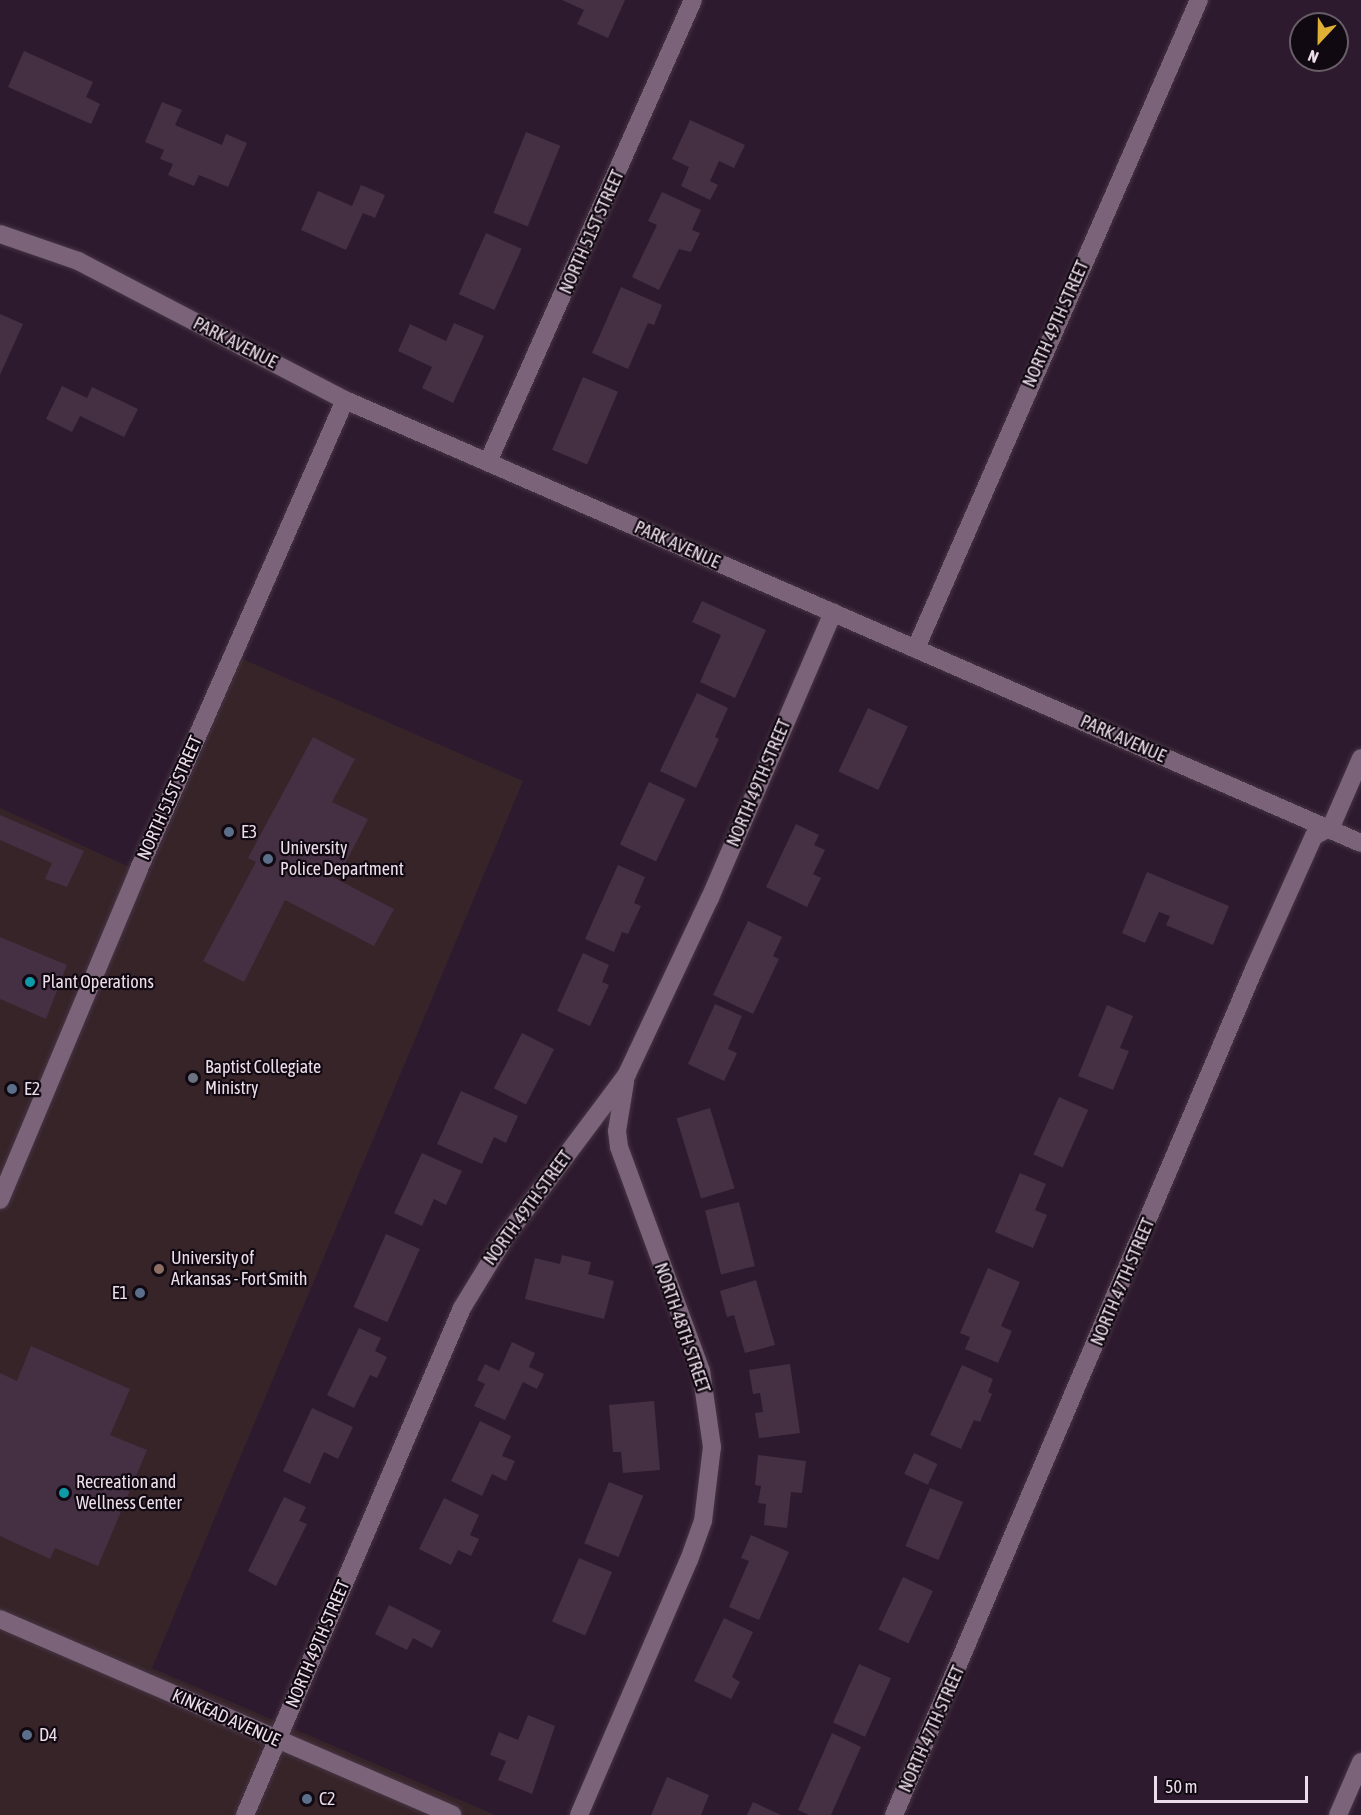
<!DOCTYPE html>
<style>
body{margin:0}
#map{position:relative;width:1361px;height:1815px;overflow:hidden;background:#2e1a2e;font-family:"Asap Condensed",sans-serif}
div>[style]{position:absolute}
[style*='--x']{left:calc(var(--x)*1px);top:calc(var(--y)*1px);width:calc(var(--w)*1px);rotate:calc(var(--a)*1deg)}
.education>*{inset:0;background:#372429}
.building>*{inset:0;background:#442f43;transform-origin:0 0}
.roads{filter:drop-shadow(0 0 2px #453544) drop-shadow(0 0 2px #453544)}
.minor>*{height:18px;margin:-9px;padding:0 9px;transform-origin:9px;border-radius:9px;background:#7b6379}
.dots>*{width:16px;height:16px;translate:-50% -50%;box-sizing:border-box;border:3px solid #110911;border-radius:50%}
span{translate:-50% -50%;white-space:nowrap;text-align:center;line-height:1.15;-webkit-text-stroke:4.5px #110911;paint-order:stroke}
.street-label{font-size:18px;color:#ebddea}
.poi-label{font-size:18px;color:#ebddea}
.left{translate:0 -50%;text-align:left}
.right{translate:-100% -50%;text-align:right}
.north{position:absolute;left:1289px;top:12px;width:60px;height:60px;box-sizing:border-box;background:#110911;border:2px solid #685e68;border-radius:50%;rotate:202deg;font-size:16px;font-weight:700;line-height:24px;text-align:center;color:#ebddea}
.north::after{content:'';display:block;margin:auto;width:21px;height:27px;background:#e0b034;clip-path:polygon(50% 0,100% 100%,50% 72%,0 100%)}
.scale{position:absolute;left:1154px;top:1776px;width:154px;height:27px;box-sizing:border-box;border:3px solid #ebddea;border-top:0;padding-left:8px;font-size:18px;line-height:21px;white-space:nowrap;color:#ebddea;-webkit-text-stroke:4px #110911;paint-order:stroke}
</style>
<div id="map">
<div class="education">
<div style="clip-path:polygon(233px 655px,523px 781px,152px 1668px,495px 1815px,0 1815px,0 808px,138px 871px)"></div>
</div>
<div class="building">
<div style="clip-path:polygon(562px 0,625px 0,608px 38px,577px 24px,584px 10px)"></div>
<div style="clip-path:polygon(24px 51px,93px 82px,86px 97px,100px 104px,91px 124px,8px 87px)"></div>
<div style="clip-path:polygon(162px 102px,182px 110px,175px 125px,222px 145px,226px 134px,247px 143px,228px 187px,199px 175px,194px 186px,168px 175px,173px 164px,160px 159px,164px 150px,145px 142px)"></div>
<div style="clip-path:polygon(690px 120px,745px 145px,734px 168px,719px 161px,710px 181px,718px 185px,710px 200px,681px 186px,689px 167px,672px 159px)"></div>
<div style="left:526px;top:132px;width:37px;height:87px;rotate:22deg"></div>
<div style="clip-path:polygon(361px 185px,385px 195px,375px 218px,363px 213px,346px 250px,301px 230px,318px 191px,352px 206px)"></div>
<div style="clip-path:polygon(662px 192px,701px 210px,692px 230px,700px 233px,691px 252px,679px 249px,659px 290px,632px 277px,657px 225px,648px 221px)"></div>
<div style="left:486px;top:233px;width:39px;height:67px;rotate:24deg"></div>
<div style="clip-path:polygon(621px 287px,662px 305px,654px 325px,648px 323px,628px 369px,592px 353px)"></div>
<div style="clip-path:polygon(0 314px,23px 324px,0 375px)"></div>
<div style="clip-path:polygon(454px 323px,484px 336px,453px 403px,422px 388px,432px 367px,398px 351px,410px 324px,446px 341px)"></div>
<div style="left:583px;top:377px;width:38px;height:79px;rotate:23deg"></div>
<div style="clip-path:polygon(62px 386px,87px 398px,92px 387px,138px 409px,124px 437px,80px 416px,72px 432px,46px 419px)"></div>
<div style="clip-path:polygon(702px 601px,766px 630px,735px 698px,700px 682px,721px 635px,692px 622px)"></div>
<div style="clip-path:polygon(697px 693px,728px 708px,715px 737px,719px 739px,696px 788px,660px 771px)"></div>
<div style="left:868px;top:708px;width:44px;height:70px;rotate:25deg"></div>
<div style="clip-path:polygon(313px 737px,355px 759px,332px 802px,368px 819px,342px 870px,328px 864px,325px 873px,394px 909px,374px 946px,285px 900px,244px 982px,203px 961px,256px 862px,248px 858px)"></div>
<div style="left:649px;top:782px;width:40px;height:69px;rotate:25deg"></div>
<div style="clip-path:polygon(0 815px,84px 851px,67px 887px,45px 879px,52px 863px,0 840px)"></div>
<div style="clip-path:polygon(796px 824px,819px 835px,814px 845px,825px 850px,813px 874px,821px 878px,807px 907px,766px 887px)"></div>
<div style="clip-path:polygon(618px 865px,645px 877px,634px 903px,641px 906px,628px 934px,622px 932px,614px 952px,585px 939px)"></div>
<div style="clip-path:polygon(1147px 872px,1229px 906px,1213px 945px,1166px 925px,1170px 916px,1159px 912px,1145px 943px,1122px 933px)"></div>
<div style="clip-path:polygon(748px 921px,782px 937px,773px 956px,779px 959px,753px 1014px,713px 995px)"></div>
<div style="clip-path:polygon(0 937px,67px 965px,46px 1019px,0 999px)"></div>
<div style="clip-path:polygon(583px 953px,609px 965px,602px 982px,609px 985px,590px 1026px,557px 1011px)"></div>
<div style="clip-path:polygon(715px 1004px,742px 1016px,728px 1049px,737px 1053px,724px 1081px,688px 1064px)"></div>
<div style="clip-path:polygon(1107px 1005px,1133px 1016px,1120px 1048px,1129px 1051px,1113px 1090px,1078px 1076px)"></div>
<div style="left:522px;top:1033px;width:36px;height:62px;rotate:27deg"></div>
<div style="clip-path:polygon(461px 1091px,518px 1116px,506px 1143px,494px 1137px,482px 1164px,437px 1144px)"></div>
<div style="left:1059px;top:1097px;width:32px;height:63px;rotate:24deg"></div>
<div style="left:710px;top:1108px;width:84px;height:35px;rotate:73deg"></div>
<div style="clip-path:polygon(422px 1153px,462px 1171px,446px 1205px,434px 1199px,422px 1226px,394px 1213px)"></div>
<div style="clip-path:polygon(1020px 1173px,1046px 1184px,1035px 1210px,1047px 1215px,1033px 1248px,995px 1232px)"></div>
<div style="left:739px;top:1202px;width:66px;height:35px;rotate:76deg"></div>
<div style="left:386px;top:1234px;width:37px;height:80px;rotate:24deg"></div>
<div style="clip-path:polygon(562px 1255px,591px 1262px,588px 1274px,614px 1281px,604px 1319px,525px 1299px,535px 1258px,560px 1264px)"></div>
<div style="clip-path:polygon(988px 1268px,1020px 1282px,1001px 1326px,1012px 1331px,998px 1363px,965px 1349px,970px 1337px,960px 1333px)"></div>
<div style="clip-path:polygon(756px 1280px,775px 1345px,745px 1353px,734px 1315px,727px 1317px,720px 1291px)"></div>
<div style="clip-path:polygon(359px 1328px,381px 1338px,375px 1351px,387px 1357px,377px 1378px,370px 1375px,354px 1408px,327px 1395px)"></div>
<div style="clip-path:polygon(512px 1342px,535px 1353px,529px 1367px,544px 1374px,537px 1389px,523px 1382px,505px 1420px,474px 1406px,485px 1384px,477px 1380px,485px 1364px,499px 1371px)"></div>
<div style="clip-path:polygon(31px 1346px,130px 1389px,110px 1435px,147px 1450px,98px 1566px,55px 1548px,50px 1559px,0 1536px,0 1373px,17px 1381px)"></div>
<div style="clip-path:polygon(790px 1364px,800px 1433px,759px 1438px,755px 1413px,763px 1412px,760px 1393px,753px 1394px,749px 1370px)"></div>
<div style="clip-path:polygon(962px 1365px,993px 1379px,988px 1392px,992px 1394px,980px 1422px,974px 1420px,961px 1449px,930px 1435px)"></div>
<div style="clip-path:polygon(654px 1401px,660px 1470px,623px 1473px,621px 1452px,613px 1452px,609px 1405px)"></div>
<div style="clip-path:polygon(312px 1408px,353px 1427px,338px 1459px,324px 1452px,310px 1484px,283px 1471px)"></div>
<div style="clip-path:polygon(480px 1421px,511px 1436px,502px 1456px,515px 1461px,506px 1481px,492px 1474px,482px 1496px,451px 1481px)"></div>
<div style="left:914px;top:1453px;width:26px;height:23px;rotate:25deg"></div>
<div style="clip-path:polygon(758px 1455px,806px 1461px,802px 1493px,791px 1492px,787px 1528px,764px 1525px,766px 1504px,758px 1503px,761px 1486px,755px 1485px)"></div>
<div style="left:609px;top:1482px;width:37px;height:66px;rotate:22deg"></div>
<div style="left:930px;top:1488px;width:36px;height:63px;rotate:23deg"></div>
<div style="clip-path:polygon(284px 1497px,306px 1507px,299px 1521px,307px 1524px,276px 1586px,248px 1571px)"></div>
<div style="clip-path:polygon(444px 1498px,479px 1515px,470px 1535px,479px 1539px,471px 1556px,458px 1550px,451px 1565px,419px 1549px)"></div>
<div style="clip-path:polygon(751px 1535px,789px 1552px,759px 1620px,729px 1607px,749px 1561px,741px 1558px)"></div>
<div style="left:579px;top:1558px;width:36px;height:69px;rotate:23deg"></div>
<div style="left:903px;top:1577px;width:33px;height:58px;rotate:25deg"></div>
<div style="clip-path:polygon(389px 1605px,441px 1631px,432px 1648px,413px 1638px,407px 1650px,375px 1634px)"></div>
<div style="clip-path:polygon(724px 1618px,753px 1632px,732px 1677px,740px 1682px,731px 1699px,694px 1681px)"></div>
<div style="left:859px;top:1664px;width:35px;height:64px;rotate:24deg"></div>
<div style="clip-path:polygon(528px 1715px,555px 1726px,532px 1794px,498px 1780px,506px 1761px,490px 1755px,499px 1732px,518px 1740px)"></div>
<div style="clip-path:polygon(832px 1733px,861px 1747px,831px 1815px,809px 1815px,798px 1810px)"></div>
<div style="clip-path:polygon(667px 1777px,709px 1795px,701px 1815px,651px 1815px)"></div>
<div style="clip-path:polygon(753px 1802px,781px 1815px,747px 1815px)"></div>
</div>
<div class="roads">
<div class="minor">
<div style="--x:0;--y:234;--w:83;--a:19.1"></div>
<div style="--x:78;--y:261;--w:301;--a:27.5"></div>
<div style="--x:345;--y:400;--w:1108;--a:23.56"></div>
<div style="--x:488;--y:462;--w:505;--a:-66.07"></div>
<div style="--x:916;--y:648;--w:707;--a:-66.41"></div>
<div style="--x:0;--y:1200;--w:357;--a:-67.2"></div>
<div style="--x:138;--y:871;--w:514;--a:-66.27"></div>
<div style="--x:0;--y:1619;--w:493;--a:23.4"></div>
<div style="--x:245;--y:1815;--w:551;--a:-66.83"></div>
<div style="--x:462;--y:1308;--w:84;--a:-58.6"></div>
<div style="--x:506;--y:1236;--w:202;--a:-53.2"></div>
<div style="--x:627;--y:1074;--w:195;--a:-64.8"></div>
<div style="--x:710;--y:898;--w:311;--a:-66.7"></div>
<div style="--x:579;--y:1815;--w:278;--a:-66.7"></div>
<div style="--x:689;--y:1560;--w:41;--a:-70.3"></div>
<div style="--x:703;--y:1521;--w:75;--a:-83.1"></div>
<div style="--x:712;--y:1447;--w:77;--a:-98.2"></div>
<div style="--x:701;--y:1371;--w:239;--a:-110.1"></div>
<div style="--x:619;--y:1147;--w:16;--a:-97"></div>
<div style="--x:617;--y:1131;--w:50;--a:-80.7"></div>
<div style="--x:894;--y:1815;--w:922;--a:-66.94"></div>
<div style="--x:1255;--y:967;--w:144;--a:-65.8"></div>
<div style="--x:1314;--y:836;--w:19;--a:-28"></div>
<div style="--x:1331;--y:827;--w:75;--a:-66.5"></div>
<div style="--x:1338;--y:1815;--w:58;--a:-66.5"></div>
</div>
</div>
<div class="dots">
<div style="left:229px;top:832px;background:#5c6f8a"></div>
<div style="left:268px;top:859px;background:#5c6f8a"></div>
<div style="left:30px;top:982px;background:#0f9aa8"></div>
<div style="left:193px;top:1078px;background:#6b7280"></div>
<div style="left:12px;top:1089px;background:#5c6f8a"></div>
<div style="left:159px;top:1269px;background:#8d6e63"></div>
<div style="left:140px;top:1293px;background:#5c6f8a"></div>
<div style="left:64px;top:1493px;background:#0f9aa8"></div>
<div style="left:27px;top:1735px;background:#5c6f8a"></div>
<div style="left:307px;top:1799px;background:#5c6f8a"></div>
</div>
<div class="street-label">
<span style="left:592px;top:232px;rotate:-66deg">NORTH 51ST STREET</span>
<span style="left:1056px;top:324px;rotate:-66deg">NORTH 49TH STREET</span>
<span style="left:235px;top:343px;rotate:27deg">PARK AVENUE</span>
<span style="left:677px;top:545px;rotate:24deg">PARK AVENUE</span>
<span style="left:1123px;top:739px;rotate:24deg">PARK AVENUE</span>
<span style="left:759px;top:783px;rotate:-67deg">NORTH 49TH STREET</span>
<span style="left:170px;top:798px;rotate:-66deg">NORTH 51ST STREET</span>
<span style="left:528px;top:1208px;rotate:-54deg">NORTH 49TH STREET</span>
<span style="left:1123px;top:1282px;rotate:-67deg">NORTH 47TH STREET</span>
<span style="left:682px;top:1328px;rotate:71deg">NORTH 48TH STREET</span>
<span style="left:318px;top:1644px;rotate:-67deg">NORTH 49TH STREET</span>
<span style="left:226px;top:1718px;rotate:24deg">KINKEAD AVENUE</span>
<span style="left:932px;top:1729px;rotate:-66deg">NORTH 47TH STREET</span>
</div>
<div class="poi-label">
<span class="left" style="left:241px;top:832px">E3</span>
<span class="left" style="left:280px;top:859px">University<br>Police Department</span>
<span class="left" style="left:42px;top:982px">Plant Operations</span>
<span class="left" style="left:205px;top:1078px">Baptist Collegiate<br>Ministry</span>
<span class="left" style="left:24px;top:1089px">E2</span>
<span class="left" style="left:171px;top:1269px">University of<br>Arkansas - Fort Smith</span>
<span class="right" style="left:128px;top:1293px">E1</span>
<span class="left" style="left:76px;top:1493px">Recreation and<br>Wellness Center</span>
<span class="left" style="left:39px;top:1735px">D4</span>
<span class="left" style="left:319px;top:1799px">C2</span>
</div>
<div class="north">N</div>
<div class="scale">50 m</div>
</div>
